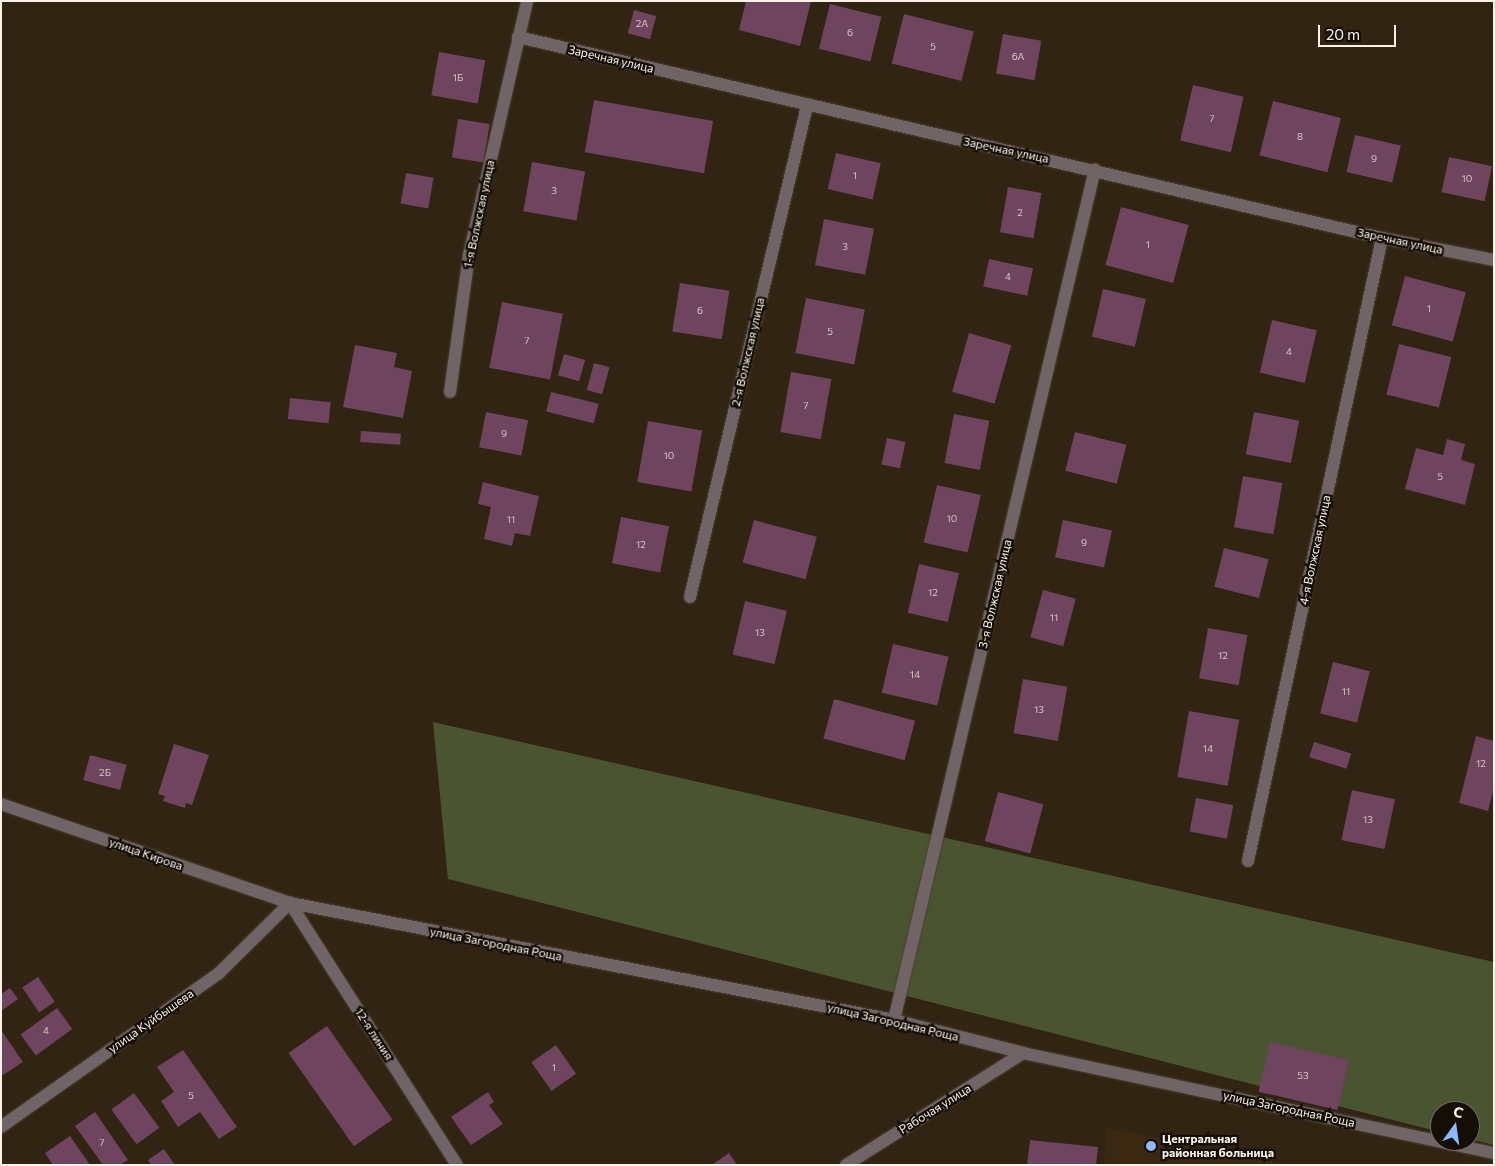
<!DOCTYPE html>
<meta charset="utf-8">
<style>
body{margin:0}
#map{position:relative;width:1495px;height:1166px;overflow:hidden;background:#312412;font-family:Commissioner,sans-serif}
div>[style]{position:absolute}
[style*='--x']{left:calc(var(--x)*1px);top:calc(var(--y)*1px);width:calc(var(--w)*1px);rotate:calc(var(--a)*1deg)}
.built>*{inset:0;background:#3a2910}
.green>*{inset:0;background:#4b5431}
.building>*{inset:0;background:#6f445f;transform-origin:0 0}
.roads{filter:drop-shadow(0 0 1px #4d4130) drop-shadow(0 0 1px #4d4130)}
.minor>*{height:12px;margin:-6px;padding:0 6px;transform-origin:6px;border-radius:6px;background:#706466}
.dots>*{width:14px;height:14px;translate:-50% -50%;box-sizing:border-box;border:2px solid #140e07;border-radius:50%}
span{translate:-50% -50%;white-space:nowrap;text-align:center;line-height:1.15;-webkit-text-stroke:4.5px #140e07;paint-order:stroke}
.number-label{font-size:10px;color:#d9c7c6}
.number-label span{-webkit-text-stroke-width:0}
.street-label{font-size:12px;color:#fcf3e8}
.poi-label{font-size:12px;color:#fcf3e8;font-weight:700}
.left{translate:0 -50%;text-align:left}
.frame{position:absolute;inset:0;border:2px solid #fcf3e8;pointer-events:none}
.north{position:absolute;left:1430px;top:1101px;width:50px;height:50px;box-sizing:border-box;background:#140e07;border:1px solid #716a61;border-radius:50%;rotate:14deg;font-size:14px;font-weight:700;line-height:20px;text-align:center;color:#fcf3e8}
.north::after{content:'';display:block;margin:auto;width:18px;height:22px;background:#8db9fc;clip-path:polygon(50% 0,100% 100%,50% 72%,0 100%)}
.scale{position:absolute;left:1318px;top:25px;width:78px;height:22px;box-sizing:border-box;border:2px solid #fcf3e8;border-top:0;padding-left:6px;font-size:15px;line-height:18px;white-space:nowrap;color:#fcf3e8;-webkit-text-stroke:4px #140e07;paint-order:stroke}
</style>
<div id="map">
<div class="built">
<div style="clip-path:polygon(1106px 1127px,1289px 1165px,1104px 1165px)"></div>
</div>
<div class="green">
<div style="clip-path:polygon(433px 722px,1494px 962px,1494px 1145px,1470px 1139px,1470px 1111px,1440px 1111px,1440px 1132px,448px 879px)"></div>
</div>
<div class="building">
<div style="clip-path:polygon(746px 1px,811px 1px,800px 46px,739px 30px)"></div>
<div style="left:830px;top:4px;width:53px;height:46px;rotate:14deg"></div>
<div style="left:634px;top:10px;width:23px;height:24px;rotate:15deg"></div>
<div style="left:904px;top:14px;width:72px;height:51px;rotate:14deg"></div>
<div style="left:1003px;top:34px;width:39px;height:40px;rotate:10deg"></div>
<div style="left:439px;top:52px;width:47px;height:44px;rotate:10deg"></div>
<div style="left:1193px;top:85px;width:52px;height:57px;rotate:13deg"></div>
<div style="left:594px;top:100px;width:121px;height:53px;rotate:10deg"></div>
<div style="left:1273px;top:101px;width:70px;height:56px;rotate:14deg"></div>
<div style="left:458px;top:119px;width:32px;height:39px;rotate:9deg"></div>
<div style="left:1355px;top:135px;width:47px;height:38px;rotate:13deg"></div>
<div style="left:836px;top:153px;width:46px;height:37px;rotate:13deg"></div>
<div style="left:1449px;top:157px;width:44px;height:36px;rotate:12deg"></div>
<div style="left:532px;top:162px;width:54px;height:50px;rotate:10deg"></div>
<div style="left:406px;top:173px;width:28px;height:31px;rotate:10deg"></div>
<div style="left:1008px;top:187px;width:34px;height:46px;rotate:10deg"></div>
<div style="left:1121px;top:207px;width:70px;height:60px;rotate:15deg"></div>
<div style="left:824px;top:219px;width:51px;height:47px;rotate:11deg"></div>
<div style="left:989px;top:259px;width:45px;height:28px;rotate:12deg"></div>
<div style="left:1405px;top:276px;width:63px;height:51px;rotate:15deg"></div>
<div style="left:680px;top:283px;width:50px;height:49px;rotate:9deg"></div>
<div style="left:1103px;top:289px;width:44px;height:49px;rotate:13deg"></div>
<div style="left:806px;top:298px;width:60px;height:56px;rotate:11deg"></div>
<div style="left:502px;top:302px;width:62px;height:67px;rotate:11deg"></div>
<div style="left:1272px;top:320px;width:46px;height:54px;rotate:13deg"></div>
<div style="left:969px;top:333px;width:44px;height:61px;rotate:16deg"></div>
<div style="left:1399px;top:344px;width:54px;height:52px;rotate:14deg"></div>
<div style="clip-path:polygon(355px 345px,397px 353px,394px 367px,412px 371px,403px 418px,343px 407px)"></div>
<div style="left:564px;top:354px;width:22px;height:22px;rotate:16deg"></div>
<div style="left:594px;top:363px;width:16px;height:28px;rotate:15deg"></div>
<div style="left:791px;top:372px;width:41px;height:61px;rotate:10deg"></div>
<div style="left:551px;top:392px;width:49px;height:20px;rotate:14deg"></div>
<div style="left:290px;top:398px;width:41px;height:21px;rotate:6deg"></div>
<div style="left:486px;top:412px;width:43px;height:36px;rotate:11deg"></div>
<div style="left:1254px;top:412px;width:46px;height:43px;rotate:11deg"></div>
<div style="left:954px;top:414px;width:36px;height:50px;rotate:11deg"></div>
<div style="left:648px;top:421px;width:55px;height:62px;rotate:10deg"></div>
<div style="left:361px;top:431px;width:40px;height:11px;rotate:4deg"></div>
<div style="left:1075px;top:432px;width:53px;height:40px;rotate:14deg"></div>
<div style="left:887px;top:438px;width:19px;height:27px;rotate:12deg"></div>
<div style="clip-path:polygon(1447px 439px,1465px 444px,1461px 460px,1475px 464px,1465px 505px,1405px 489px,1416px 448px,1443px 455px)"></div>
<div style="left:1243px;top:476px;width:40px;height:52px;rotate:10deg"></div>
<div style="clip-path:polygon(483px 482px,539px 496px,530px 536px,515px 533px,512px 546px,484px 539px,491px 507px,478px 504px)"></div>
<div style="left:937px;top:485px;width:45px;height:59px;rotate:13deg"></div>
<div style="left:621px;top:517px;width:49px;height:47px;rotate:11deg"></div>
<div style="left:754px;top:520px;width:65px;height:44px;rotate:15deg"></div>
<div style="left:1063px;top:520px;width:50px;height:38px;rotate:12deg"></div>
<div style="left:1224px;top:548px;width:46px;height:40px;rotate:14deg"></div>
<div style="left:919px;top:564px;width:41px;height:50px;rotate:13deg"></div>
<div style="left:1043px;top:590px;width:34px;height:49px;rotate:15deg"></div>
<div style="left:745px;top:601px;width:43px;height:55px;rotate:13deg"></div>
<div style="left:1208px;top:628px;width:40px;height:51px;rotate:10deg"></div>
<div style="left:893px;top:644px;width:57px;height:50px;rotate:13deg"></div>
<div style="left:1333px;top:662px;width:38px;height:53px;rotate:14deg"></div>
<div style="left:1023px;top:679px;width:45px;height:55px;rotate:10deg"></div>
<div style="left:834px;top:699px;width:84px;height:41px;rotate:15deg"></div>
<div style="left:1189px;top:711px;width:51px;height:67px;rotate:10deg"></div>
<div style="clip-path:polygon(1476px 736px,1494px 741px,1494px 787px,1488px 811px,1459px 803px)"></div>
<div style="left:1314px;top:742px;width:39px;height:16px;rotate:17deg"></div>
<div style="clip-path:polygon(174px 744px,209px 755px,192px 805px,186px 803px,185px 808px,163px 801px,165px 796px,158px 794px)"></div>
<div style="left:90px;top:755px;width:38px;height:26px;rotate:15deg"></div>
<div style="left:1352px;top:790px;width:44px;height:51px;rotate:12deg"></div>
<div style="left:998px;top:792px;width:47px;height:51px;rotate:15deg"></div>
<div style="left:1196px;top:798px;width:38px;height:34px;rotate:11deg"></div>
<div style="left:38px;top:977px;width:30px;height:19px;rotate:56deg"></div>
<div style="clip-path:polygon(10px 988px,18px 999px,1px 1011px,1px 994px)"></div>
<div style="left:57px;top:1008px;width:26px;height:45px;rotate:54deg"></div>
<div style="left:327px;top:1026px;width:114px;height:47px;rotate:55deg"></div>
<div style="clip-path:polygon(1px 1030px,23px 1062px,3px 1075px,1px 1073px)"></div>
<div style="left:1270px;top:1042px;width:81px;height:51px;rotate:13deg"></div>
<div style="left:556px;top:1045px;width:35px;height:30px;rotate:55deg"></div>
<div style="clip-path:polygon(183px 1050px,237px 1127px,219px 1139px,200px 1112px,178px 1127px,161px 1101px,174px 1092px,157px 1067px)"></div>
<div style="clip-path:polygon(488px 1092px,494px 1102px,489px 1105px,503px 1124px,471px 1145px,451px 1117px)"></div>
<div style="left:134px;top:1093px;width:43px;height:28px;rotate:54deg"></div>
<div style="clip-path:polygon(95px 1112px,128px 1160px,120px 1165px,103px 1165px,75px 1126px)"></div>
<div style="clip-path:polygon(70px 1136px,90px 1165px,53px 1165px,45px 1153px)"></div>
<div style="clip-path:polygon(1030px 1140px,1098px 1147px,1096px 1165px,1027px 1165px)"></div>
<div style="clip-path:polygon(164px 1149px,175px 1165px,151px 1165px,148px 1160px)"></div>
<div style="clip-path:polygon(729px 1153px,737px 1165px,712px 1165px)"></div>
</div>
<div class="roads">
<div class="minor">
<div style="--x:518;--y:37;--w:887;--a:13.1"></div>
<div style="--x:1382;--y:238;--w:114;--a:11.1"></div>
<div style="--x:450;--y:392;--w:138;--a:-82.1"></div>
<div style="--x:469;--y:255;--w:261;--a:-77.1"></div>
<div style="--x:690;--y:597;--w:505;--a:-76.6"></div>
<div style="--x:1;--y:804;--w:305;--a:18.9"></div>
<div style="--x:290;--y:903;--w:615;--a:10.96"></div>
<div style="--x:894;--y:1020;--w:133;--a:14.3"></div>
<div style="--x:1023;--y:1053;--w:481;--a:12"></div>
<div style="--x:1248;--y:861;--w:637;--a:-77.86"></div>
<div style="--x:290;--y:903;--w:311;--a:57.5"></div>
<div style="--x:894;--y:1020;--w:874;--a:-76.71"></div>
<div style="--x:1;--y:1127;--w:267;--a:-35.2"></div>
<div style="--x:219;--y:973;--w:100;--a:-44.6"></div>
<div style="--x:846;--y:1165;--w:209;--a:-32.3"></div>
</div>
</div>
<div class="dots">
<div style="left:1151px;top:1146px;background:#8db9fc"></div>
</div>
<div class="number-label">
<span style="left:642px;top:24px">2А</span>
<span style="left:850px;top:33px">6</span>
<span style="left:933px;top:47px">5</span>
<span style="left:1018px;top:57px">6А</span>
<span style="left:458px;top:78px">1Б</span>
<span style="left:1212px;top:119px">7</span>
<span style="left:1300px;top:137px">8</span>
<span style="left:1374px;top:159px">9</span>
<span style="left:855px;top:176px">1</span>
<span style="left:1467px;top:179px">10</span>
<span style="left:554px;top:191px">3</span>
<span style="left:1020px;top:213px">2</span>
<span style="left:1148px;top:245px">1</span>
<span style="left:845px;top:247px">3</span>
<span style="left:1008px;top:277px">4</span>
<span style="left:1429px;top:309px">1</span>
<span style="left:700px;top:311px">6</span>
<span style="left:830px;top:332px">5</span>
<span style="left:527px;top:341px">7</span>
<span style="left:1289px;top:352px">4</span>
<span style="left:806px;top:406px">7</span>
<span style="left:504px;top:434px">9</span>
<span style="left:669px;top:456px">10</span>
<span style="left:1440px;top:477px">5</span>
<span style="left:952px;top:519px">10</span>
<span style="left:511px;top:520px">11</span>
<span style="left:1084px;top:543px">9</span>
<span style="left:641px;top:545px">12</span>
<span style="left:933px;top:593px">12</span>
<span style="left:1054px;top:618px">11</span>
<span style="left:760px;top:633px">13</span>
<span style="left:1223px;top:656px">12</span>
<span style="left:915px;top:675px">14</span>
<span style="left:1346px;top:692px">11</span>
<span style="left:1039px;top:710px">13</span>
<span style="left:1208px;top:749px">14</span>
<span style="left:1481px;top:764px">12</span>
<span style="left:105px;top:773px">2Б</span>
<span style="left:1368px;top:820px">13</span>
<span style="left:46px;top:1031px">4</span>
<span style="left:554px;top:1068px">1</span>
<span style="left:1303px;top:1076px">53</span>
<span style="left:191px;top:1096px">5</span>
<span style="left:102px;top:1143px">7</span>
</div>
<div class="street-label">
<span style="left:611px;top:59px;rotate:13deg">Заречная улица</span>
<span style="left:1006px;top:150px;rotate:12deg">Заречная улица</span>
<span style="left:479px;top:214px;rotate:-78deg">1-я Волжская улица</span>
<span style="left:1400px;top:241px;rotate:12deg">Заречная улица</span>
<span style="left:748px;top:352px;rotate:-77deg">2-я Волжская улица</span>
<span style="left:1315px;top:550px;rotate:-78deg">4-я Волжская улица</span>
<span style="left:995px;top:594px;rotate:-77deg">3-я Волжская улица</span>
<span style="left:146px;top:854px;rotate:19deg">улица Кирова</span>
<span style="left:496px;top:944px;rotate:11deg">улица Загородная Роща</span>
<span style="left:151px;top:1021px;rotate:-35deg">улица Куйбышева</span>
<span style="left:893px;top:1022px;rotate:13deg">улица Загородная Роща</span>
<span style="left:374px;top:1034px;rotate:57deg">12-я линия</span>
<span style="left:935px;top:1109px;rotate:-32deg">Рабочая улица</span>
<span style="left:1289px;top:1109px;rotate:12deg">улица Загородная Роща</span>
</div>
<div class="poi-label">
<span class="left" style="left:1162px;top:1146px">Центральная<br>районная больница</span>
</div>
<div class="frame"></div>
<div class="north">С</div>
<div class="scale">20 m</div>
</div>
